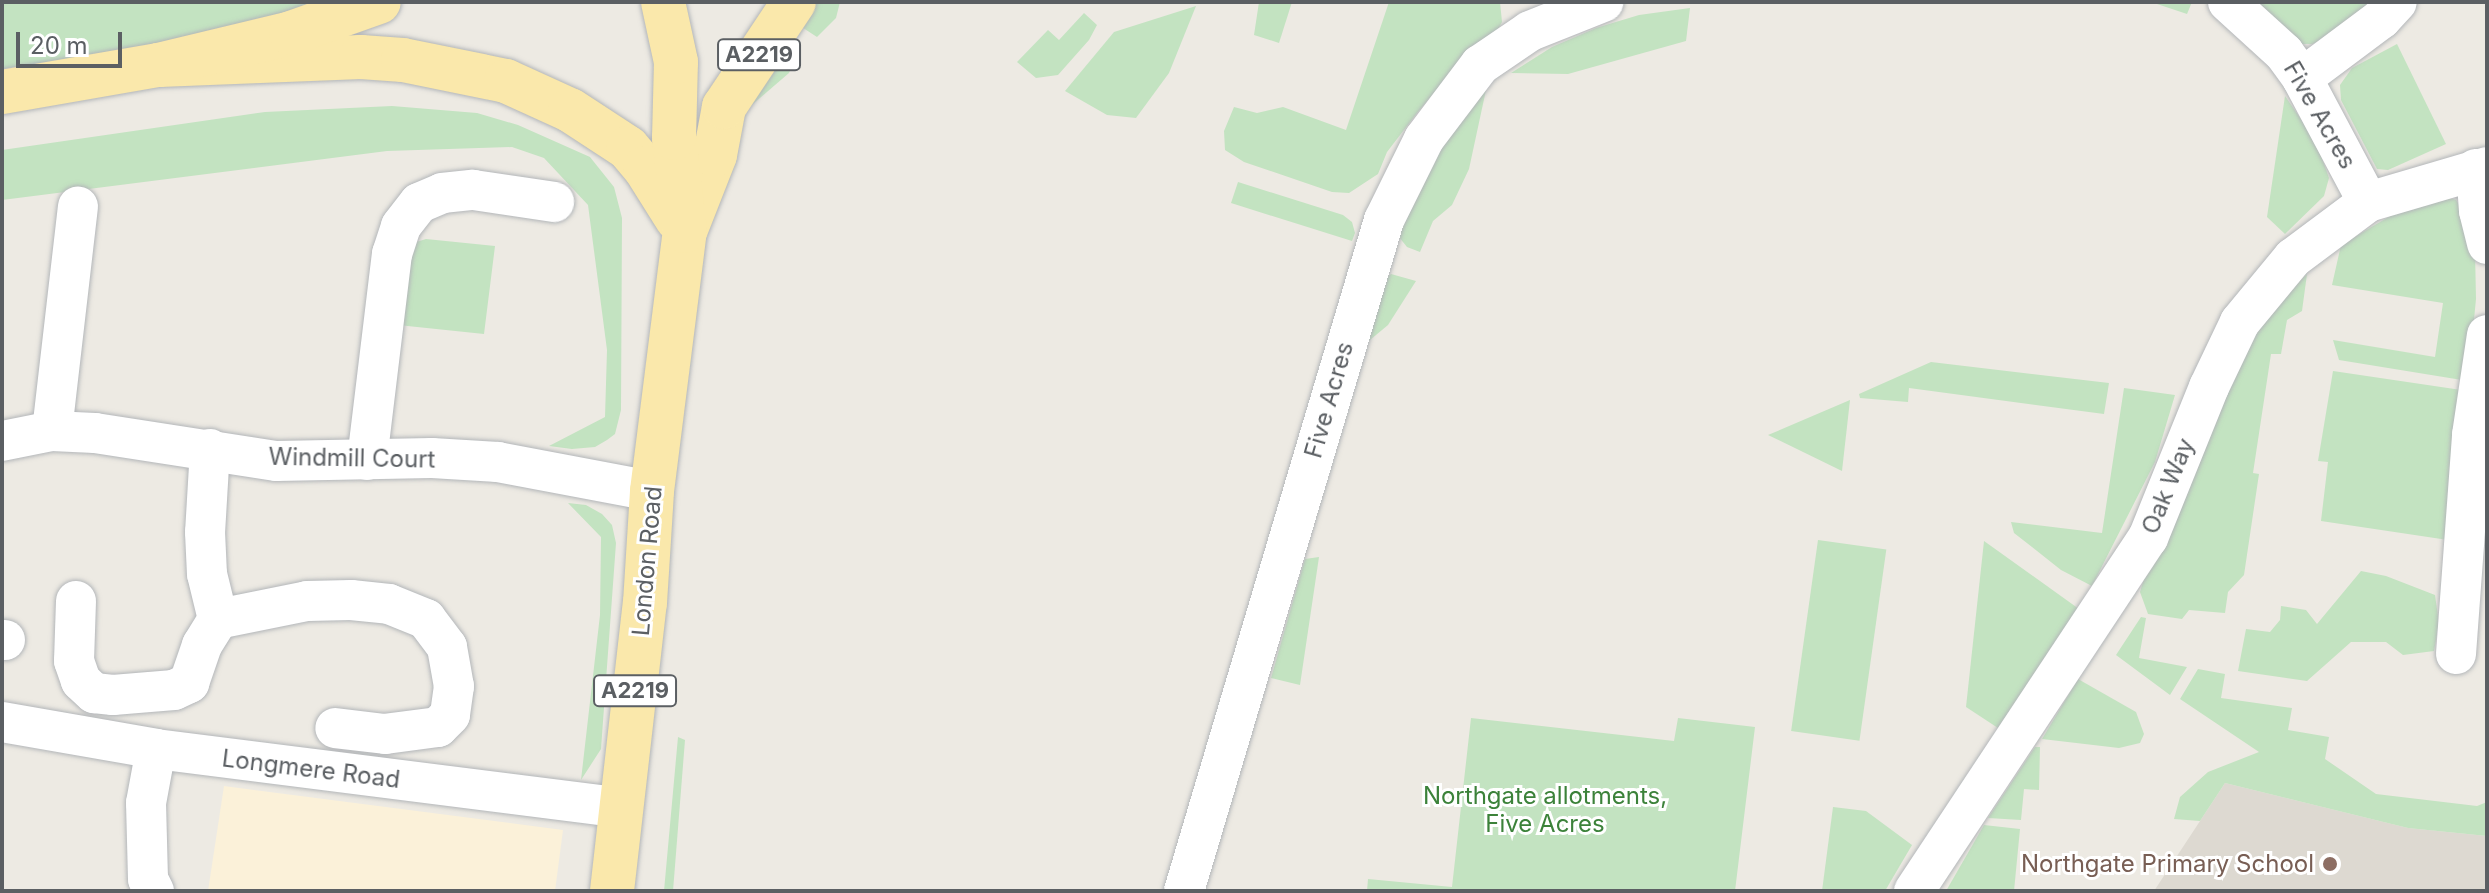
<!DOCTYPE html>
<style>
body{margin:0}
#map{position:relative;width:2489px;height:893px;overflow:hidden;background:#edeae3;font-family:Inter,sans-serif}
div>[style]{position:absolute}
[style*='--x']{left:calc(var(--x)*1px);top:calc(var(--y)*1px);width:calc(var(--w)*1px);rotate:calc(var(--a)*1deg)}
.commercial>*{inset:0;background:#fbf1d9}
.education>*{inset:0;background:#ddd9d1}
.green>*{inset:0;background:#c3e3c1;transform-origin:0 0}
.roads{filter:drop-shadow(0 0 2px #b3b6b9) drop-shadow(0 0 2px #b3b6b9)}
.street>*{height:40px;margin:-20px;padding:0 20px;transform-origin:20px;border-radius:20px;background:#fff}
.primary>*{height:44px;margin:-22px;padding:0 22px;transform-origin:22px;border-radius:22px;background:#fae8ab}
.dots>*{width:22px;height:22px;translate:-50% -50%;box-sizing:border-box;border:4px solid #fff;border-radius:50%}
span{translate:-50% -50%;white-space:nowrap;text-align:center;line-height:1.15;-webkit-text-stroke:6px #fff;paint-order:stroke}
.shield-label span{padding:2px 6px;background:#fff;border:2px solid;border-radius:6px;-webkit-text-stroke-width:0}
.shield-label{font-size:22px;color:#5b5f63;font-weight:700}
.street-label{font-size:24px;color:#5b5f63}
.park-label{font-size:24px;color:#3c823a}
.education-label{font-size:24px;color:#785e54}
.right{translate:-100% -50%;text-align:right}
.frame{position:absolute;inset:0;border:4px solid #5b5f63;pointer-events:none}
.scale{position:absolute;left:16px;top:32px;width:106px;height:36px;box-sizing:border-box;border:4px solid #5b5f63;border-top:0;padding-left:10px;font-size:24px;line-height:28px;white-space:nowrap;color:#5b5f63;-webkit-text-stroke:6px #fff;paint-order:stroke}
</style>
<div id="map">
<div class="commercial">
<div style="clip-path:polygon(224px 786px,563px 830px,555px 891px,208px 891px)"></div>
</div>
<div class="education">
<div style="clip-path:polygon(2225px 783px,2408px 828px,2487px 836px,2487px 891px,2154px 891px)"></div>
</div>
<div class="green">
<div style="clip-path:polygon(2px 2px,312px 2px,273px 18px,167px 43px,2px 69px)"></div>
<div style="clip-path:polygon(809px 2px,840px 2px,836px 18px,817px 37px,794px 22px)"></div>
<div style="clip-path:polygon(1259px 2px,1292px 2px,1279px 43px,1254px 35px)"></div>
<div style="clip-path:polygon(1389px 2px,1500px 2px,1502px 22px,1495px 35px,1457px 66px,1417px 113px,1387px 152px,1378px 174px,1349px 193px,1332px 192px,1244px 162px,1225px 150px,1224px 131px,1234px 107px,1257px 113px,1283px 107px,1346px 130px)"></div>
<div style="clip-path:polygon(2151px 2px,2192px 2px,2187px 14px)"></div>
<div style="clip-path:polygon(2252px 2px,2370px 2px,2325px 39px,2312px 44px,2299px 44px)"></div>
<div style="clip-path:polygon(1196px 6px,1169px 73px,1136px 118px,1107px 115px,1065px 91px,1114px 32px)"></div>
<div style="clip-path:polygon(1690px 8px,1686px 41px,1568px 74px,1511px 73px,1552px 47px,1596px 28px,1639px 15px)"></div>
<div style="clip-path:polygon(1084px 13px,1097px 25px,1089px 40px,1058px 75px,1036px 78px,1017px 62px,1048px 30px,1059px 40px)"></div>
<div style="clip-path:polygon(2397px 44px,2446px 144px,2388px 170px,2377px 169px,2341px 100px,2340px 85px,2352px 68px)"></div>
<div style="clip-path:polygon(789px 47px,794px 62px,789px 73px,746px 110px)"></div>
<div style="clip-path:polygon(1486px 90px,1469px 169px,1452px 205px,1433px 221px,1420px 252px,1407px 247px,1399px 237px,1407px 204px,1428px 165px)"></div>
<div style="clip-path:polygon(2285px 96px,2316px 141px,2329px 178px,2324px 196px,2285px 234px,2267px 217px)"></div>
<div style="clip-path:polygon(392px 106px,477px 113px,518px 125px,590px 157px,614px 187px,622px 218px,621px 410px,615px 434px,607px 440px,595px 447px,572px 449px,549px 446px,605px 417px,607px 350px,588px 205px,544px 158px,512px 147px,387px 151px,2px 200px,2px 150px,265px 112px)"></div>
<div style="clip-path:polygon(1238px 182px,1343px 215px,1352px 222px,1355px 233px,1352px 241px,1231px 203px)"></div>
<div style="clip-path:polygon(2444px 196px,2456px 200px,2469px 221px,2475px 250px,2476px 299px,2468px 381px,2339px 360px,2333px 340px,2435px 357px,2443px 303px,2332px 285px,2341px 245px,2397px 212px)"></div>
<div style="clip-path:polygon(426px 239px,495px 246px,484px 334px,398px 325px,413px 243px)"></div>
<div style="clip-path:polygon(1391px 274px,1416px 281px,1388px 325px,1364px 345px,1384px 280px)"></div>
<div style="clip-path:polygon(2307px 274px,2302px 311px,2287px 320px,2281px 354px,2271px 354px,2253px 473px,2259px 474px,2244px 575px,2228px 592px,2225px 613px,2189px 610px,2182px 619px,2148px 614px,2140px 592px,2151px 555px,2244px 347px,2274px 305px)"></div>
<div style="clip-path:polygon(1931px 362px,2109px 383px,2104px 414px,1909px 388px,1908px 402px,1860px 398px,1859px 394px)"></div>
<div style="clip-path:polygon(2333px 371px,2468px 391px,2448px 540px,2321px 521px,2328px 462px,2318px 461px)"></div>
<div style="clip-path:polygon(2124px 388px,2175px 395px,2155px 462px,2092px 586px,2061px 570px,2032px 547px,2014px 533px,2011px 522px,2102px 533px)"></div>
<div style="clip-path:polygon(1850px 400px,1842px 471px,1768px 435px)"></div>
<div style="clip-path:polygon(568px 503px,586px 505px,602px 514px,612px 525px,616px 543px,601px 749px,581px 780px,600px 615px,601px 537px)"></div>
<div style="left:1818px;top:540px;width:69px;height:193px;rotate:8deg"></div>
<div style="clip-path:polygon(1984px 541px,2079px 609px,1998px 728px,1966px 707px)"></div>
<div style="clip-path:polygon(1319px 557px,1300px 685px,1271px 678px,1305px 559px)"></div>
<div style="clip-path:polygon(2361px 571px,2386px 576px,2435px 595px,2439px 623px,2434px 651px,2403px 655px,2386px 642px,2351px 642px,2307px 681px,2238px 671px,2246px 629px,2270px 632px,2280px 620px,2281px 606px,2306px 610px,2317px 624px)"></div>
<div style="clip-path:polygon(2141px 617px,2146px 618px,2139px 658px,2187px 667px,2170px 695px,2116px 655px)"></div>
<div style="clip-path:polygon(2198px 669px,2225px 674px,2221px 698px,2292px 708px,2288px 730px,2329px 737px,2325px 759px,2376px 794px,2477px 806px,2487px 802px,2487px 836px,2408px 828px,2225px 783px,2200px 821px,2174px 819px,2180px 797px,2208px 772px,2259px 752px,2180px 699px)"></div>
<div style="clip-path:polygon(2078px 679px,2136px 712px,2144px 734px,2140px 743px,2119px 748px,2042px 739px)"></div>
<div style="clip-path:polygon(1471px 718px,1674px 741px,1678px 718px,1755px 727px,1735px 891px,1367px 891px,1368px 879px,1452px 887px)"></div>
<div style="clip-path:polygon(678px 737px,685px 740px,673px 891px,664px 891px)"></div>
<div style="clip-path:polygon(2035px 747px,2040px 747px,2039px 790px,2024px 789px,2021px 820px,1988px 818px)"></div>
<div style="clip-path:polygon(1833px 807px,1866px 811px,1912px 845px,1885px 891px,1822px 891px)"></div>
<div style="clip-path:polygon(1984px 825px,2020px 829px,2014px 891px,1946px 891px)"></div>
</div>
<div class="roads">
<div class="street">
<div style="--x:2228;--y:2;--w:76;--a:42.3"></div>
<div style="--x:2284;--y:53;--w:31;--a:54"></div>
<div style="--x:2302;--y:78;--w:140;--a:62"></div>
<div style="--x:2302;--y:78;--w:99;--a:-36.8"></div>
<div style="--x:2381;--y:19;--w:23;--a:-47"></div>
<div style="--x:2476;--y:169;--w:42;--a:85.9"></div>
<div style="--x:2479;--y:211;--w:34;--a:76"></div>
<div style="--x:52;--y:431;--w:226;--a:-83.4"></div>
<div style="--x:2;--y:441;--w:51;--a:-11.3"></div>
<div style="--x:52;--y:431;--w:43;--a:2.7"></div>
<div style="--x:95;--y:433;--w:183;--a:8.8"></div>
<div style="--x:276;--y:461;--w:156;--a:-1.1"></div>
<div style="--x:432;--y:458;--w:66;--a:3.5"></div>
<div style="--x:498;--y:462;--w:157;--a:10.7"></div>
<div style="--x:210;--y:449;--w:83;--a:93.4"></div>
<div style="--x:205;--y:532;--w:42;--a:87.3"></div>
<div style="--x:207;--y:574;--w:46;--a:76.3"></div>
<div style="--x:218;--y:619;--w:91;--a:-11.4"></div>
<div style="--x:307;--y:601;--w:44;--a:-1.3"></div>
<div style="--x:351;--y:600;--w:38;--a:6"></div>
<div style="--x:389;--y:604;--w:40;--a:22"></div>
<div style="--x:426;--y:619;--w:35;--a:53"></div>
<div style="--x:447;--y:647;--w:40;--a:80"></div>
<div style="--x:454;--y:686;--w:29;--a:98"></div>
<div style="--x:450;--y:715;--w:17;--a:135"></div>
<div style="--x:438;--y:727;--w:53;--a:172.5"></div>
<div style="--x:385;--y:734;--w:50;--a:-173.2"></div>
<div style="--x:367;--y:460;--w:208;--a:-83.1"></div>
<div style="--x:392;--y:254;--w:29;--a:-72"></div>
<div style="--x:401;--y:226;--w:29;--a:-52"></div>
<div style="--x:419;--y:203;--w:25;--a:-23"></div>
<div style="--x:442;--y:193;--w:31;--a:-6"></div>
<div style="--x:473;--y:190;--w:82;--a:8.4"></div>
<div style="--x:76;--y:601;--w:60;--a:91.9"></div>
<div style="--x:74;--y:661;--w:21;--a:71"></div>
<div style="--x:81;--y:681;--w:18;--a:43"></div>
<div style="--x:94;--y:693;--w:19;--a:6"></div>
<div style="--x:113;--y:695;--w:61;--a:-4.7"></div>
<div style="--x:174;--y:690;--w:17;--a:-25"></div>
<div style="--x:189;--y:683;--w:40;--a:-71.1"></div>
<div style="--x:202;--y:645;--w:31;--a:-58"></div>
<div style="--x:2;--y:640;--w:3;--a:0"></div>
<div style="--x:2456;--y:654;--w:220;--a:-85.8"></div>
<div style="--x:2472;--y:435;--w:101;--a:-81.5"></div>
<div style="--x:2;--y:722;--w:156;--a:9.9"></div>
<div style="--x:156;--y:749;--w:468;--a:7.2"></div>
<div style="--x:154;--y:891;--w:13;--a:-117"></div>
<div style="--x:148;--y:879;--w:76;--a:-91.5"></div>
<div style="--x:146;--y:803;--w:55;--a:-79.5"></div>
<div style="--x:1184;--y:891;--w:700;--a:-73.4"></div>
<div style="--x:1384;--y:220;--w:90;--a:-63.7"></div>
<div style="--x:1424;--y:139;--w:93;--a:-52.9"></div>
<div style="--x:1480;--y:65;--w:60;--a:-34.2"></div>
<div style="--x:1530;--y:31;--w:79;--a:-21.7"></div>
<div style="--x:1914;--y:891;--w:424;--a:-56.5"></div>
<div style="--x:2148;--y:538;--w:163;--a:-68"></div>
<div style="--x:2209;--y:387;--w:72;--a:-64.5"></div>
<div style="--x:2240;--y:322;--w:83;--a:-50.4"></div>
<div style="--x:2293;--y:258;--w:94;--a:-36.7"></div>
<div style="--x:2368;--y:202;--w:124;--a:-16.4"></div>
</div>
<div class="primary">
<div style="--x:159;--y:65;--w:202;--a:-2.3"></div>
<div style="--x:361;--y:57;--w:42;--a:4.1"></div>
<div style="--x:403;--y:60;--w:105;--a:11.5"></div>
<div style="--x:506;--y:81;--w:70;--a:24.4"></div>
<div style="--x:570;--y:110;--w:69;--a:33.2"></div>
<div style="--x:628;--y:148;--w:26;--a:50"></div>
<div style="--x:645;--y:168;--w:60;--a:57.9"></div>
<div style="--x:2;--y:92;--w:159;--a:-9.8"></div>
<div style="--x:159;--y:65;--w:136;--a:-13.6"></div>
<div style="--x:291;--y:33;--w:93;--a:-19.4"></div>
<div style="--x:686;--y:229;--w:79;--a:-68.6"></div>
<div style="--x:715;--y:155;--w:49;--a:-79.4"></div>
<div style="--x:724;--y:107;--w:126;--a:-56.3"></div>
<div style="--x:612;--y:891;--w:290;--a:-83.5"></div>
<div style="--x:645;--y:603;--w:112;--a:-86.4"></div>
<div style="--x:652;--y:491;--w:262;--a:-82.8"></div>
<div style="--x:685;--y:231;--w:94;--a:-96.7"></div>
<div style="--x:674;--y:138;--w:76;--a:-88.5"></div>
<div style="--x:676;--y:62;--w:61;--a:-102.2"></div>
</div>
</div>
<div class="dots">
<div style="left:2330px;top:864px;background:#8d6e63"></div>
</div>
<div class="shield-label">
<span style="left:759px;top:55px">A2219</span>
<span style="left:635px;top:691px">A2219</span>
</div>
<div class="street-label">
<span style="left:2320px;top:115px;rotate:60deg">Five Acres</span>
<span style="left:1329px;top:400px;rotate:-74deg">Five Acres</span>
<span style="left:352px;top:458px;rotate:1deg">Windmill Court</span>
<span style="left:2168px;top:486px;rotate:-68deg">Oak Way</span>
<span style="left:647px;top:561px;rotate:-85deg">London Road</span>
<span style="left:311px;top:769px;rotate:7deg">Longmere Road</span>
</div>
<div class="park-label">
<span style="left:1545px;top:810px">Northgate allotments,<br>Five Acres</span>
</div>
<div class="education-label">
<span class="right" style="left:2314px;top:864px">Northgate Primary School</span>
</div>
<div class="frame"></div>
<div class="scale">20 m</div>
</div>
